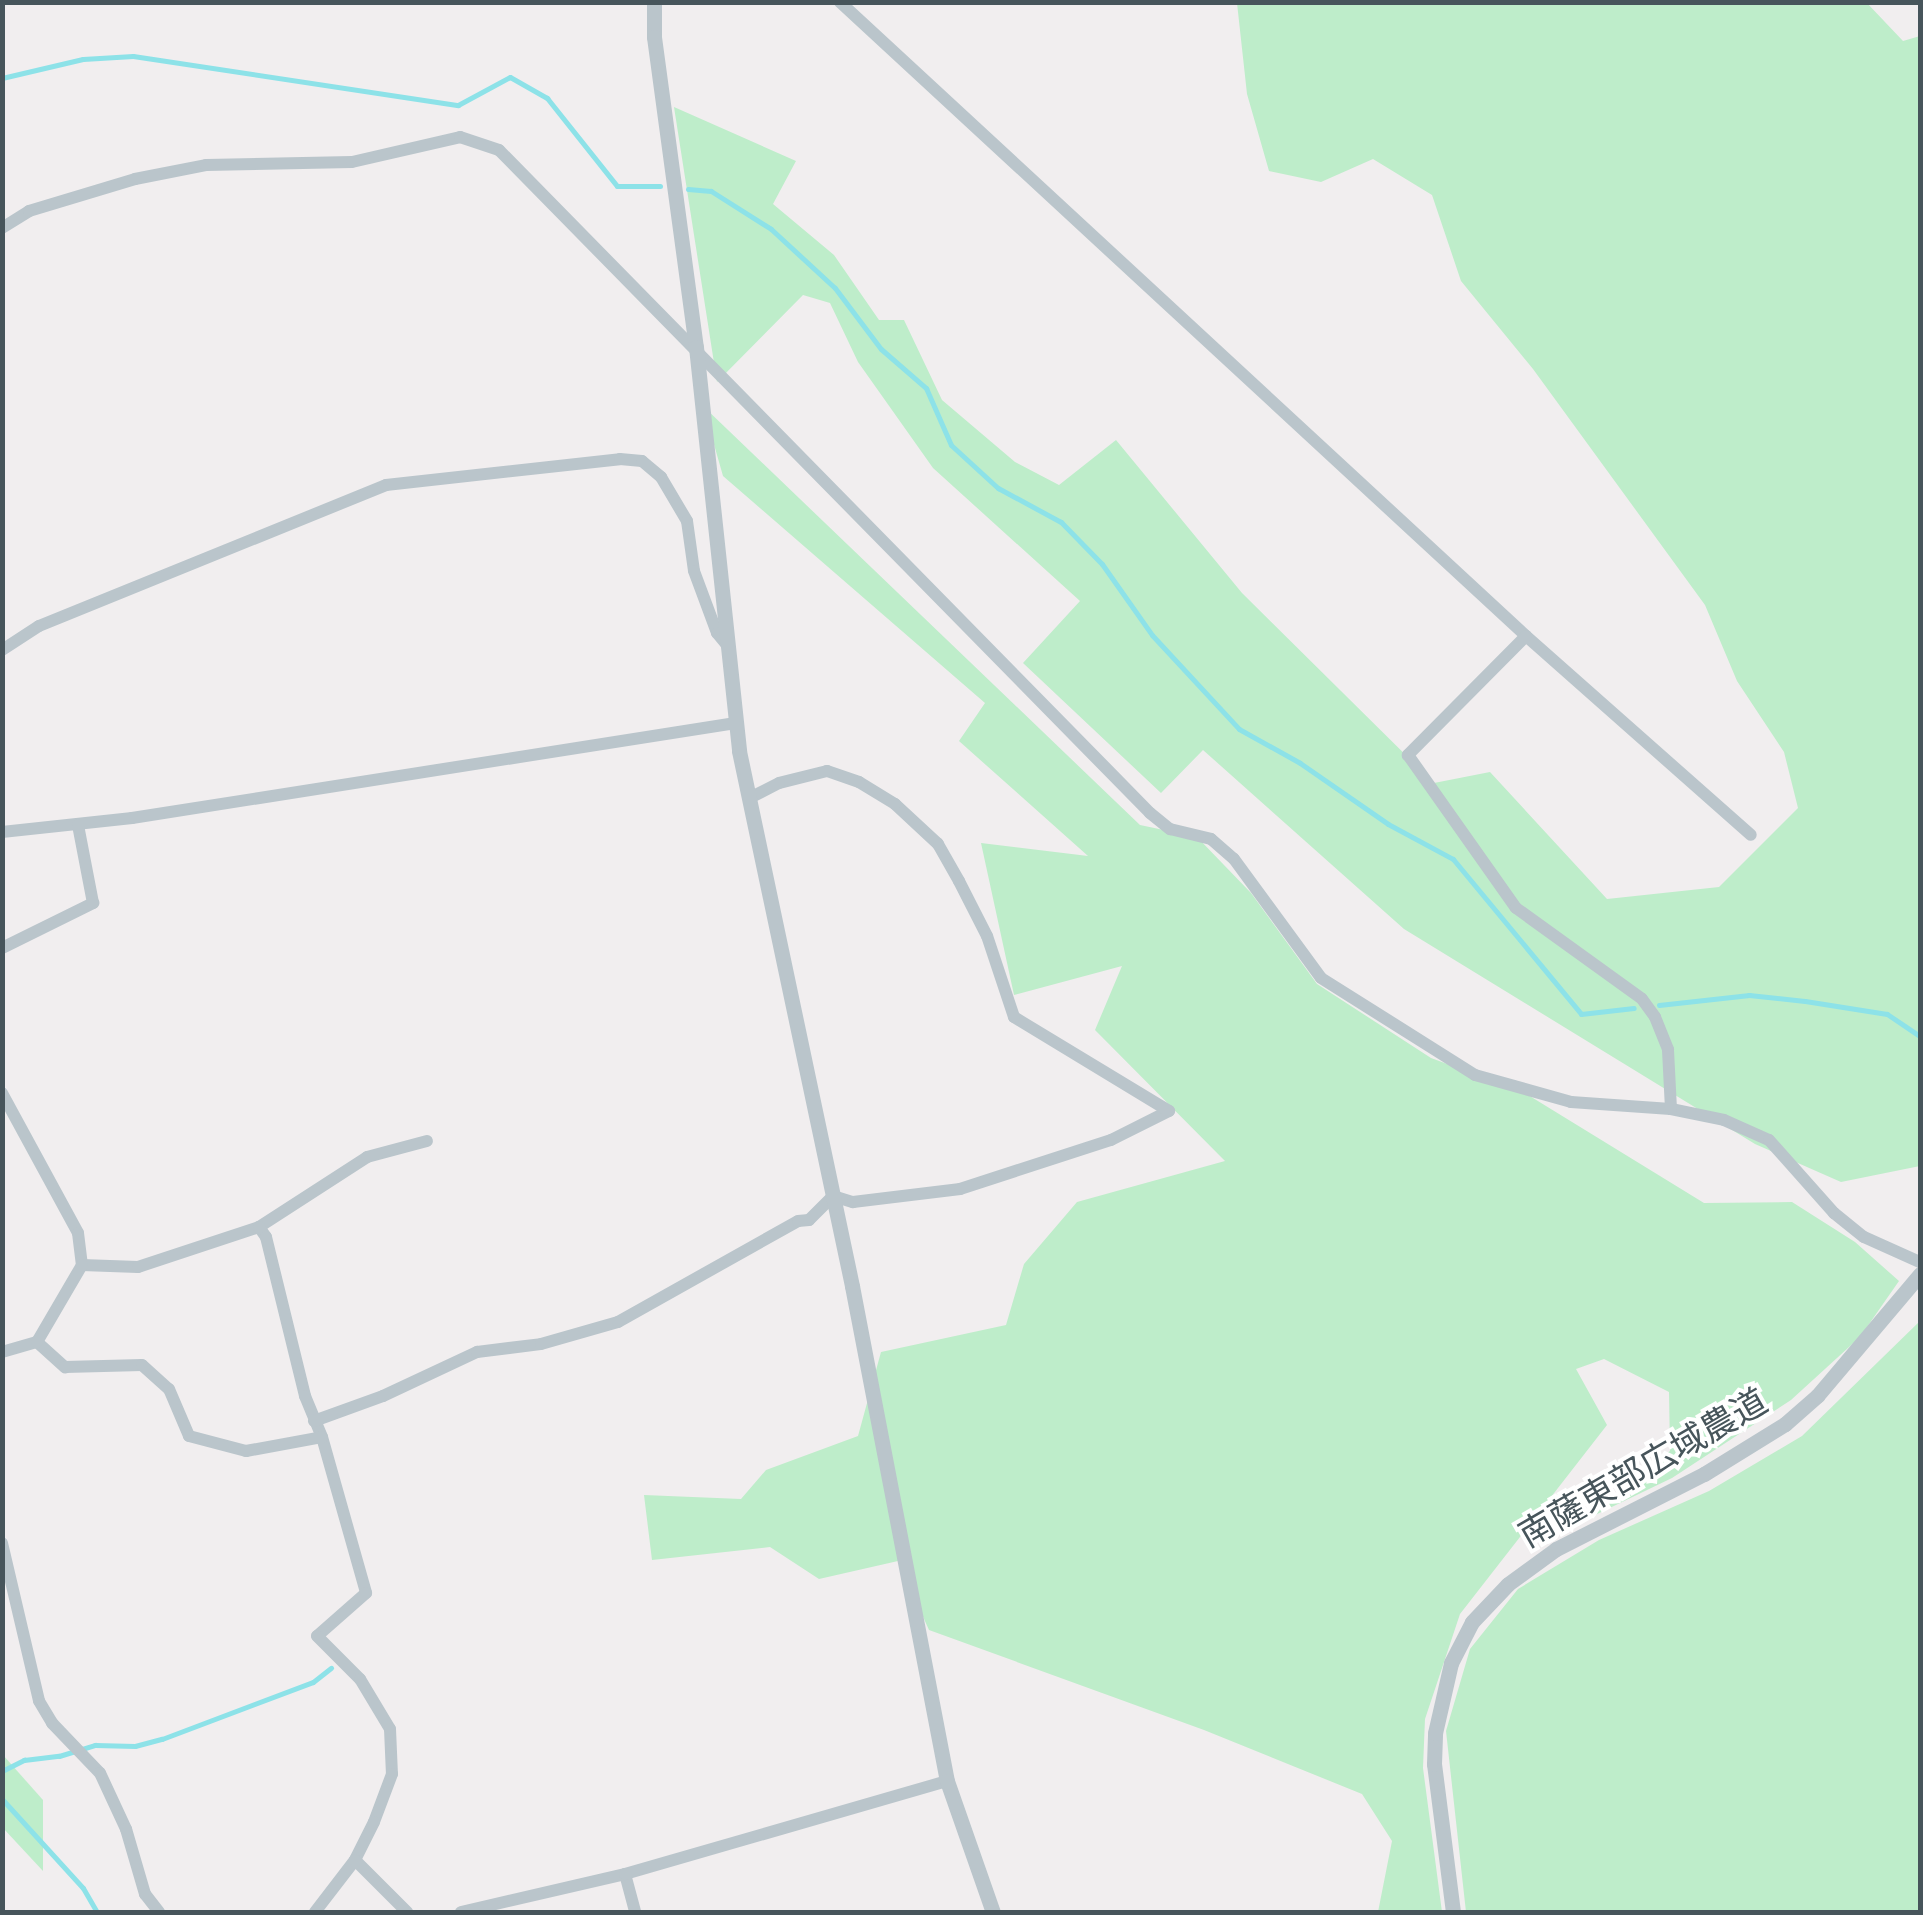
<!DOCTYPE html>
<meta charset="utf-8">
<style>
body{margin:0}
#map{position:relative;width:1923px;height:1915px;overflow:hidden;background:#f1eeef;font-family:"DejaVu Sans","Noto Sans JP",sans-serif}
div>[style]{position:absolute}
[style*='--x']{left:calc(var(--x)*1px);top:calc(var(--y)*1px);width:calc(var(--w)*1px);rotate:calc(var(--a)*1deg)}
.green>*{inset:0;background:#beedca}
.stream>*{height:5px;margin:-2.5px;padding:0 2.5px;transform-origin:2.5px;border-radius:2.5px;background:#8de2e8}
.minor>*{height:12px;margin:-6px;padding:0 6px;transform-origin:6px;border-radius:6px;background:#bac5cb}
.tertiary>*{height:15px;margin:-7.5px;padding:0 7.5px;transform-origin:7.5px;border-radius:7.5px;background:#bac5cb}
span{translate:-50% -50%;white-space:nowrap;text-align:center;line-height:1.15;-webkit-text-stroke:8px #fff;paint-order:stroke}
.street-label{font-size:35px;color:#47555b}
.frame{position:absolute;inset:0;border:5px solid #47555b;pointer-events:none}
</style>
<div id="map">
<div class="green">
<div style="clip-path:polygon(1866px 2px,1903px 41px,1920px 36px,1920px 1166px,1841px 1182px,1755px 1144px,1404px 929px,1203px 750px,1161px 793px,1023px 663px,1080px 601px,933px 468px,858px 362px,830px 303px,803px 295px,717px 382px,674px 107px,796px 161px,773px 204px,834px 255px,879px 320px,904px 320px,942px 400px,1015px 462px,1059px 485px,1116px 440px,1242px 593px,1434px 783px,1490px 772px,1607px 899px,1719px 887px,1798px 808px,1784px 752px,1737px 681px,1705px 605px,1533px 369px,1461px 281px,1432px 195px,1373px 159px,1321px 182px,1269px 171px,1247px 94px,1237px 3px)"></div>
<div style="clip-path:polygon(703px 406px,1140px 825px,1197px 837px,1251px 893px,1317px 984px,1431px 1058px,1523px 1092px,1704px 1203px,1792px 1202px,1855px 1242px,1899px 1281px,1860px 1337px,1791px 1400px,1672px 1478px,1593px 1516px,1670px 1451px,1669px 1392px,1604px 1359px,1576px 1369px,1607px 1425px,1460px 1614px,1425px 1719px,1423px 1768px,1442px 1912px,1378px 1912px,1392px 1841px,1362px 1794px,1204px 1730px,929px 1630px,898px 1561px,819px 1579px,770px 1547px,652px 1560px,644px 1495px,741px 1499px,766px 1470px,858px 1436px,881px 1352px,1006px 1325px,1024px 1264px,1077px 1202px,1225px 1161px,1095px 1030px,1122px 966px,1014px 995px,981px 843px,1088px 856px,959px 741px,985px 703px,723px 476px)"></div>
<div style="clip-path:polygon(1920px 1321px,1920px 1912px,1466px 1912px,1446px 1731px,1470px 1649px,1518px 1589px,1599px 1540px,1709px 1491px,1802px 1436px)"></div>
<div style="clip-path:polygon(3px 1755px,43px 1800px,43px 1871px,3px 1828px)"></div>
</div>
<div class="stream">
<div style="--x:2;--y:78;--w:83;--a:-13.2"></div>
<div style="--x:83;--y:59;--w:50;--a:-3.4"></div>
<div style="--x:133;--y:56;--w:329;--a:8.6"></div>
<div style="--x:458;--y:105;--w:59;--a:-28.3"></div>
<div style="--x:510;--y:77;--w:43;--a:29.6"></div>
<div style="--x:547;--y:98;--w:112;--a:51.5"></div>
<div style="--x:617;--y:186;--w:43;--a:0"></div>
<div style="--x:688;--y:189;--w:23;--a:5"></div>
<div style="--x:711;--y:191;--w:71;--a:32.3"></div>
<div style="--x:771;--y:229;--w:87;--a:42.7"></div>
<div style="--x:835;--y:288;--w:76;--a:53"></div>
<div style="--x:881;--y:349;--w:60;--a:40.9"></div>
<div style="--x:926;--y:388;--w:62;--a:66.3"></div>
<div style="--x:951;--y:445;--w:64;--a:42.5"></div>
<div style="--x:998;--y:488;--w:72;--a:28.4"></div>
<div style="--x:1061;--y:522;--w:59;--a:45.7"></div>
<div style="--x:1102;--y:564;--w:87;--a:54.8"></div>
<div style="--x:1152;--y:635;--w:128;--a:47.2"></div>
<div style="--x:1239;--y:729;--w:70;--a:29.1"></div>
<div style="--x:1300;--y:763;--w:107;--a:34.7"></div>
<div style="--x:1388;--y:824;--w:74;--a:28.3"></div>
<div style="--x:1453;--y:859;--w:201;--a:50.4"></div>
<div style="--x:1581;--y:1014;--w:53;--a:-6.5"></div>
<div style="--x:1659;--y:1005;--w:91;--a:-6.3"></div>
<div style="--x:1749;--y:995;--w:56;--a:6.1"></div>
<div style="--x:1805;--y:1001;--w:83;--a:9"></div>
<div style="--x:1887;--y:1014;--w:40;--a:34"></div>
<div style="--x:2;--y:1771;--w:25;--a:-27"></div>
<div style="--x:24;--y:1760;--w:35;--a:-7"></div>
<div style="--x:59;--y:1756;--w:38;--a:-17"></div>
<div style="--x:95;--y:1745;--w:40;--a:1.4"></div>
<div style="--x:135;--y:1746;--w:28;--a:-15"></div>
<div style="--x:162;--y:1739;--w:161;--a:-20.7"></div>
<div style="--x:313;--y:1682;--w:23;--a:-38"></div>
<div style="--x:2;--y:1799;--w:120;--a:47.7"></div>
<div style="--x:83;--y:1888;--w:28;--a:60"></div>
</div>
<div class="minor">
<div style="--x:840;--y:2;--w:934;--a:42.74"></div>
<div style="--x:1526;--y:636;--w:300;--a:41.5"></div>
<div style="--x:2;--y:228;--w:32;--a:-32"></div>
<div style="--x:29;--y:211;--w:111;--a:-16.8"></div>
<div style="--x:135;--y:179;--w:72;--a:-11.2"></div>
<div style="--x:206;--y:165;--w:146;--a:-1.2"></div>
<div style="--x:352;--y:162;--w:111;--a:-13"></div>
<div style="--x:460;--y:137;--w:41;--a:18.4"></div>
<div style="--x:499;--y:150;--w:929;--a:45.52"></div>
<div style="--x:1150;--y:813;--w:26;--a:39"></div>
<div style="--x:1170;--y:829;--w:42;--a:13.7"></div>
<div style="--x:1211;--y:839;--w:30;--a:41"></div>
<div style="--x:1234;--y:859;--w:147;--a:53.8"></div>
<div style="--x:1321;--y:978;--w:182;--a:32.2"></div>
<div style="--x:1475;--y:1075;--w:100;--a:15.7"></div>
<div style="--x:1571;--y:1102;--w:100;--a:4"></div>
<div style="--x:1671;--y:1109;--w:54;--a:11.7"></div>
<div style="--x:1724;--y:1120;--w:49;--a:24"></div>
<div style="--x:1769;--y:1140;--w:98;--a:48.3"></div>
<div style="--x:1834;--y:1213;--w:38;--a:39"></div>
<div style="--x:1864;--y:1237;--w:61;--a:24.1"></div>
<div style="--x:1526;--y:636;--w:168;--a:134.8"></div>
<div style="--x:1408;--y:755;--w:187;--a:54.8"></div>
<div style="--x:1516;--y:908;--w:155;--a:35.8"></div>
<div style="--x:1642;--y:999;--w:22;--a:54"></div>
<div style="--x:1655;--y:1017;--w:35;--a:68"></div>
<div style="--x:1668;--y:1050;--w:59;--a:87.1"></div>
<div style="--x:2;--y:650;--w:44;--a:-33"></div>
<div style="--x:39;--y:626;--w:375;--a:-22.1"></div>
<div style="--x:386;--y:485;--w:235;--a:-6.3"></div>
<div style="--x:620;--y:459;--w:22;--a:5"></div>
<div style="--x:642;--y:461;--w:25;--a:40"></div>
<div style="--x:661;--y:477;--w:51;--a:59.4"></div>
<div style="--x:687;--y:521;--w:50;--a:82"></div>
<div style="--x:694;--y:571;--w:66;--a:69.6"></div>
<div style="--x:717;--y:633;--w:17;--a:50"></div>
<div style="--x:2;--y:832;--w:131;--a:-6.1"></div>
<div style="--x:132;--y:818;--w:611;--a:-8.94"></div>
<div style="--x:2;--y:948;--w:102;--a:-26.3"></div>
<div style="--x:93;--y:903;--w:79;--a:-100.9"></div>
<div style="--x:2;--y:1093;--w:159;--a:61.5"></div>
<div style="--x:78;--y:1233;--w:32;--a:83"></div>
<div style="--x:259;--y:1227;--w:129;--a:-32.9"></div>
<div style="--x:367;--y:1157;--w:62;--a:-14.9"></div>
<div style="--x:82;--y:1265;--w:56;--a:2"></div>
<div style="--x:138;--y:1267;--w:127;--a:-18.3"></div>
<div style="--x:259;--y:1227;--w:12;--a:55"></div>
<div style="--x:266;--y:1237;--w:164;--a:76.2"></div>
<div style="--x:305;--y:1396;--w:44;--a:67.5"></div>
<div style="--x:322;--y:1437;--w:162;--a:74.2"></div>
<div style="--x:366;--y:1593;--w:65;--a:138.7"></div>
<div style="--x:317;--y:1636;--w:61;--a:45"></div>
<div style="--x:360;--y:1679;--w:58;--a:59"></div>
<div style="--x:390;--y:1729;--w:45;--a:87.5"></div>
<div style="--x:392;--y:1774;--w:51;--a:110.6"></div>
<div style="--x:374;--y:1822;--w:42;--a:116.6"></div>
<div style="--x:355;--y:1860;--w:66;--a:127.6"></div>
<div style="--x:37;--y:1342;--w:38;--a:42"></div>
<div style="--x:65;--y:1367;--w:77;--a:-1.5"></div>
<div style="--x:142;--y:1365;--w:36;--a:42"></div>
<div style="--x:169;--y:1389;--w:51;--a:66.9"></div>
<div style="--x:189;--y:1436;--w:59;--a:14.7"></div>
<div style="--x:246;--y:1451;--w:77;--a:-10.4"></div>
<div style="--x:2;--y:1352;--w:36;--a:-16"></div>
<div style="--x:37;--y:1342;--w:89;--a:-59.7"></div>
<div style="--x:314;--y:1421;--w:73;--a:-19.9"></div>
<div style="--x:383;--y:1396;--w:104;--a:-25.1"></div>
<div style="--x:477;--y:1352;--w:64;--a:-7.1"></div>
<div style="--x:541;--y:1344;--w:80;--a:-15.9"></div>
<div style="--x:618;--y:1322;--w:206;--a:-29.3"></div>
<div style="--x:798;--y:1221;--w:11;--a:-5"></div>
<div style="--x:809;--y:1220;--w:34;--a:-45"></div>
<div style="--x:833;--y:1196;--w:21;--a:17"></div>
<div style="--x:853;--y:1202;--w:108;--a:-6.9"></div>
<div style="--x:960;--y:1189;--w:159;--a:-18"></div>
<div style="--x:1111;--y:1140;--w:65;--a:-26.6"></div>
<div style="--x:1169;--y:1111;--w:181;--a:-148.8"></div>
<div style="--x:1014;--y:1017;--w:85;--a:-108.4"></div>
<div style="--x:987;--y:936;--w:62;--a:-117"></div>
<div style="--x:959;--y:881;--w:43;--a:-119.6"></div>
<div style="--x:938;--y:844;--w:59;--a:-137.1"></div>
<div style="--x:895;--y:804;--w:42;--a:-148.6"></div>
<div style="--x:859;--y:782;--w:34;--a:-161"></div>
<div style="--x:827;--y:771;--w:49;--a:166"></div>
<div style="--x:779;--y:783;--w:34;--a:153"></div>
<div style="--x:2;--y:1543;--w:162;--a:76.8"></div>
<div style="--x:39;--y:1701;--w:26;--a:59"></div>
<div style="--x:52;--y:1723;--w:69;--a:46.2"></div>
<div style="--x:100;--y:1773;--w:62;--a:65.1"></div>
<div style="--x:126;--y:1829;--w:68;--a:73.7"></div>
<div style="--x:145;--y:1894;--w:23;--a:52"></div>
<div style="--x:355;--y:1860;--w:74;--a:45"></div>
<div style="--x:625;--y:1874;--w:39;--a:75"></div>
<div style="--x:461;--y:1912;--w:168;--a:-13"></div>
<div style="--x:625;--y:1874;--w:335;--a:-16.1"></div>
</div>
<div class="tertiary">
<div style="--x:654;--y:2;--w:35;--a:90"></div>
<div style="--x:654;--y:37;--w:313;--a:82.3"></div>
<div style="--x:696;--y:347;--w:406;--a:83.9"></div>
<div style="--x:739;--y:751;--w:547;--a:78.07"></div>
<div style="--x:852;--y:1286;--w:504;--a:79.14"></div>
<div style="--x:947;--y:1781;--w:139;--a:70.7"></div>
<div style="--x:1453;--y:1912;--w:149;--a:-97.3"></div>
<div style="--x:1434;--y:1764;--w:31;--a:-88"></div>
<div style="--x:1435;--y:1733;--w:72;--a:-77.1"></div>
<div style="--x:1451;--y:1663;--w:46;--a:-62.9"></div>
<div style="--x:1472;--y:1622;--w:52;--a:-46.5"></div>
<div style="--x:1508;--y:1584;--w:59;--a:-36.1"></div>
<div style="--x:1556;--y:1549;--w:166;--a:-26.9"></div>
<div style="--x:1704;--y:1474;--w:95;--a:-31.7"></div>
<div style="--x:1785;--y:1424;--w:43;--a:-41.2"></div>
<div style="--x:1817;--y:1396;--w:160;--a:-49.8"></div>
</div>
<div class="street-label">
<span style="left:1643px;top:1468px;rotate:-30deg">南薩東部広域農道</span>
</div>
<div class="frame"></div>
</div>
